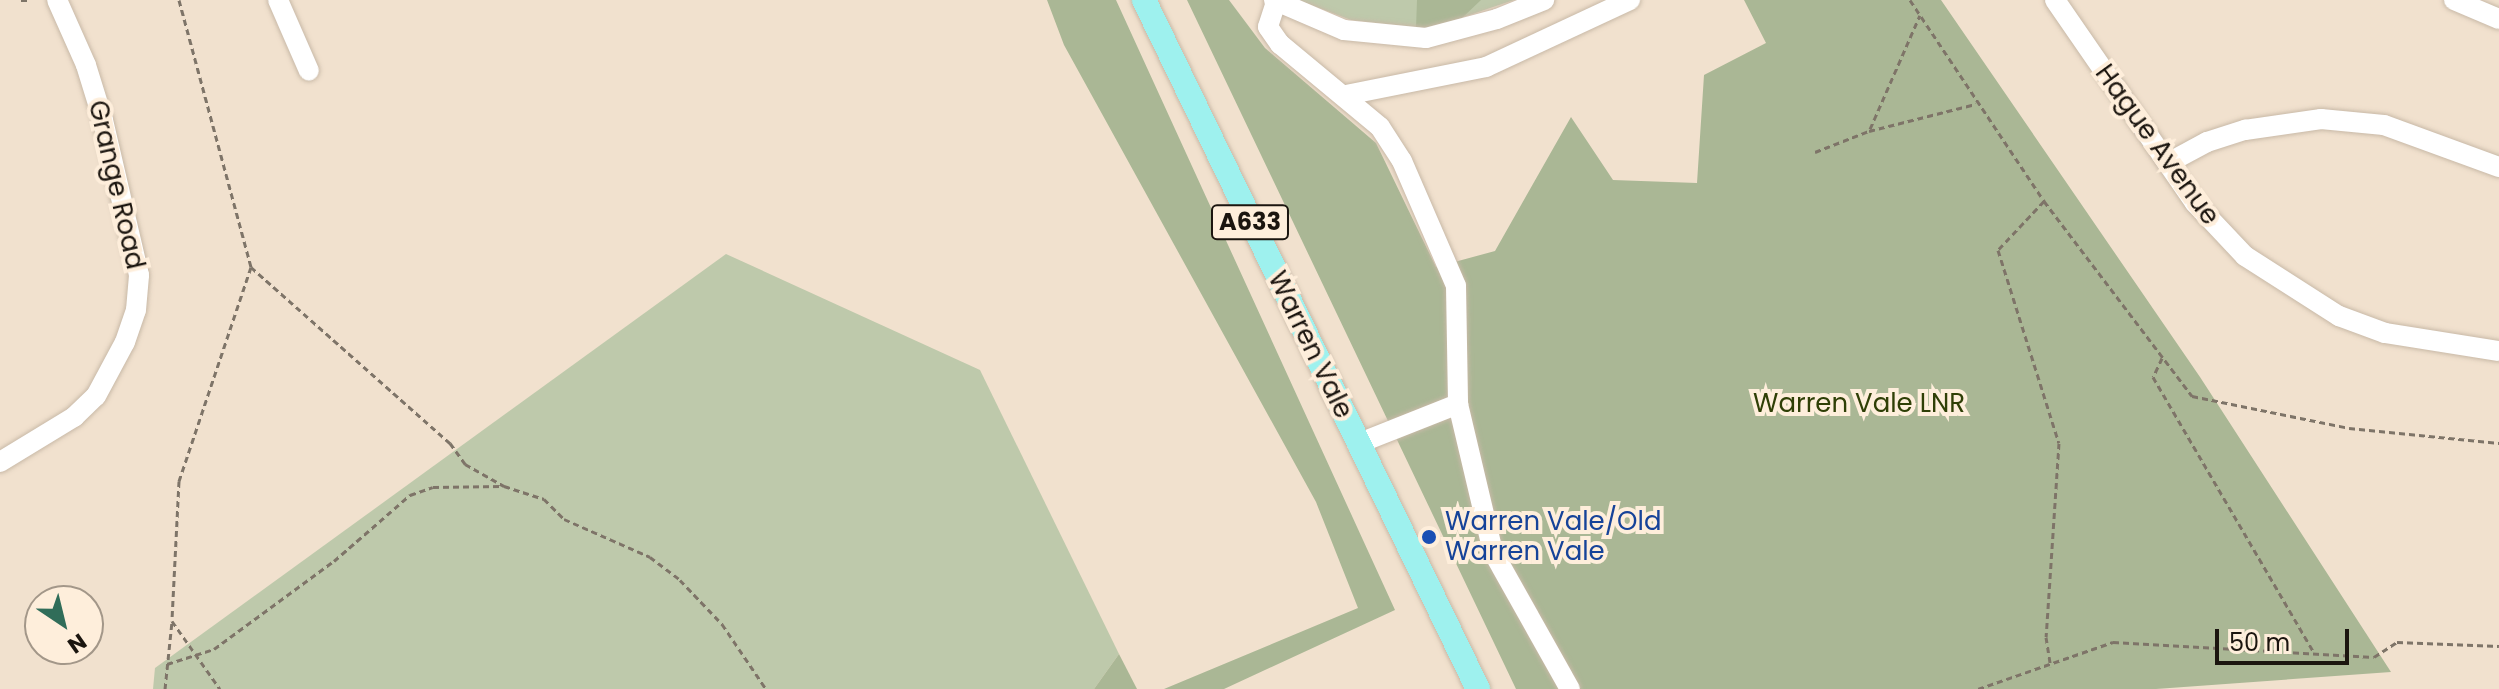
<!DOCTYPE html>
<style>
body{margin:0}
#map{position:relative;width:2499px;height:689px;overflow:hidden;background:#f1e1ce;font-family:Poppins,sans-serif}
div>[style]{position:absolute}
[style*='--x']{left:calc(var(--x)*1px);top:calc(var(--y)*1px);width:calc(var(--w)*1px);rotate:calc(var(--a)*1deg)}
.green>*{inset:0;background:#bec9ab}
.forest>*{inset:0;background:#aab795}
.path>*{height:3px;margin-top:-1.5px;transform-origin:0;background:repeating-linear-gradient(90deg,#7e7468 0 6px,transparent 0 10px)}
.roads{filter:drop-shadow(0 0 2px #c8b9a7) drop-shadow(0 0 2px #c8b9a7)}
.minor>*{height:20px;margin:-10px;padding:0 10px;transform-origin:10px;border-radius:10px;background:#fff}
.major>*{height:24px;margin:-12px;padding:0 12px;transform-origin:12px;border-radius:12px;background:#9ef1ee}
.dots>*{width:22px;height:22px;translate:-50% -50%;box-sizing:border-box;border:4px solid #feeedb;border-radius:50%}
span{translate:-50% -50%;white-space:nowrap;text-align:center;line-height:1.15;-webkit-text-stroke:8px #feeedb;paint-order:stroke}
.shield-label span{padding:2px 6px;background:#feeedb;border:2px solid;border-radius:6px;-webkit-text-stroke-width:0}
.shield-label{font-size:24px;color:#1b150f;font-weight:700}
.street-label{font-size:26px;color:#1b150f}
.park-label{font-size:26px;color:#2f3f06}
.transit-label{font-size:26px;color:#164399}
.left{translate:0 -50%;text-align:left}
.north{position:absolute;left:24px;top:585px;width:80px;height:80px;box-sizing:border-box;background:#feeedb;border:2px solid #a39789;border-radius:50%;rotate:145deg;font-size:22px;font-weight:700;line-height:32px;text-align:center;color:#1b150f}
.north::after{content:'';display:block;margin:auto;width:28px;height:36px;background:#306d59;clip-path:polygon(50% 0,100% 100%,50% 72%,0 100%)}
.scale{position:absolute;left:2215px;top:629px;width:134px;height:36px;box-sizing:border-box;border:4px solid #1b150f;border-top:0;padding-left:10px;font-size:24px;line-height:28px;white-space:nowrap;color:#1b150f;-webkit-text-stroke:6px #feeedb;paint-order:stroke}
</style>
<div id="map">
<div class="green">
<div style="clip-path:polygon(1298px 0,1514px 0,1428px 29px,1351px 20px)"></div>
<div style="clip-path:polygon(726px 254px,980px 370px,1119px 654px,1094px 689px,153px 689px,155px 668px)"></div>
</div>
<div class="forest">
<div style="clip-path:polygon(1047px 0,1116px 0,1395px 610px,1224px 689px,1164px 689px,1358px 608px,1316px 502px,1064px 45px)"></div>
<div style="clip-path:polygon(1187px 0,1229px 0,1265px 48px,1376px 143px,1436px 267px,1495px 251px,1571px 117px,1613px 180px,1697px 183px,1704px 75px,1766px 43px,1744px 0,1941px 0,2200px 377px,2391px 672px,2156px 689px,1516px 689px)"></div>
<div style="clip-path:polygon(1417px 0,1514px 0,1481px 0,1461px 19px,1428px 29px,1416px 28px)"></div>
<div style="clip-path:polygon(1119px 654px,1137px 689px,1094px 689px)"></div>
</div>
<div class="path">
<div style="--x:21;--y:0;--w:9;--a:0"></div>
<div style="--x:179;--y:0;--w:277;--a:74.9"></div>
<div style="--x:251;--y:267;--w:226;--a:108.6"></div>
<div style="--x:179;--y:481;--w:140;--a:92.9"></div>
<div style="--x:172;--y:621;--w:83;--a:54.8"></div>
<div style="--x:1910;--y:0;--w:242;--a:56.3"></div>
<div style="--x:2044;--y:201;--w:245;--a:52.8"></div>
<div style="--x:2192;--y:396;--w:160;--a:11.5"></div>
<div style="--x:2349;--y:428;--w:151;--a:5.7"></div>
<div style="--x:1870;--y:129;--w:124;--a:-66.3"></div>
<div style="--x:1815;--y:152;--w:58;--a:-21.3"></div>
<div style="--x:1869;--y:131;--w:110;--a:-14.2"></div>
<div style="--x:2044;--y:201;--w:67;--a:133.2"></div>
<div style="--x:1998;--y:250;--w:202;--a:72.5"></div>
<div style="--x:2059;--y:443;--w:194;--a:93.8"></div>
<div style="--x:2046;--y:637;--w:30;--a:81"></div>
<div style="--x:251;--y:267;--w:266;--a:41.5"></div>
<div style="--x:450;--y:443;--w:26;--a:54"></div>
<div style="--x:465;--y:464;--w:45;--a:29.4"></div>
<div style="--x:504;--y:486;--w:42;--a:18"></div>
<div style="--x:544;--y:499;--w:28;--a:45"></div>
<div style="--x:564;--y:519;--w:94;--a:23.8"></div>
<div style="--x:650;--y:557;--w:38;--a:37"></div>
<div style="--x:680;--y:580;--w:61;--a:46.3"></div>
<div style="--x:722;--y:624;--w:78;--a:55.9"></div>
<div style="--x:2162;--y:358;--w:21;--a:115"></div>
<div style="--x:2153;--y:377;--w:319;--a:59.7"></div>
<div style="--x:167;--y:664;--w:49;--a:-17.7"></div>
<div style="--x:214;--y:649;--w:149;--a:-36.3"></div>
<div style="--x:334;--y:561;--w:101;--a:-41"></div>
<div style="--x:410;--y:495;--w:24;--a:-19"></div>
<div style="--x:433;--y:487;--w:69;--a:-0.8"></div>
<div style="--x:165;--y:689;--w:68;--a:-84.1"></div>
<div style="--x:1978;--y:689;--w:143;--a:-19.2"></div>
<div style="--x:2113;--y:642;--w:261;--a:3.3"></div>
<div style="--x:2374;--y:657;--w:27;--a:-33"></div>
<div style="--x:2397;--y:642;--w:102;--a:2.2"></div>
</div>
<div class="roads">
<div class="minor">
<div style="--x:278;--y:0;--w:77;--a:66.4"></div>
<div style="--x:1274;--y:0;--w:76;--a:23.2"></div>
<div style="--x:1344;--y:30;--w:82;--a:5.6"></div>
<div style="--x:1426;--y:38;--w:73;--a:-15"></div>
<div style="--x:1497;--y:19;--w:51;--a:-22"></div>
<div style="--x:2055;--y:0;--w:247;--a:55.4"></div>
<div style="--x:2195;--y:203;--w:73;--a:46.7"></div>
<div style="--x:2245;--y:256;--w:112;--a:32.6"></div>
<div style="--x:2339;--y:316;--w:49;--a:20.3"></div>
<div style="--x:2385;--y:333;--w:115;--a:9"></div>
<div style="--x:2454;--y:0;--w:49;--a:22.9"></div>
<div style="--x:1276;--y:2;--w:26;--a:108"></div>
<div style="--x:1268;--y:27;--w:21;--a:55"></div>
<div style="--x:1280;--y:44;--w:130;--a:39.7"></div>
<div style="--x:1380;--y:127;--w:40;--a:57.1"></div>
<div style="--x:1402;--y:161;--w:136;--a:66.6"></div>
<div style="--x:1456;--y:286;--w:118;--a:89"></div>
<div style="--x:1458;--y:404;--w:152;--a:76.7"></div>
<div style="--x:1493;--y:552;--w:157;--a:60.7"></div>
<div style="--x:1346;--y:95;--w:143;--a:-11.3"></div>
<div style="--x:1486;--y:67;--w:159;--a:-25"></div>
<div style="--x:2168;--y:163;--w:44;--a:-28.3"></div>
<div style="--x:2207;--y:142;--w:40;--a:-18"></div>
<div style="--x:2245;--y:130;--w:77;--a:-8.2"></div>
<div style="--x:2321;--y:119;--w:63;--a:5.4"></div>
<div style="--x:2384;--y:125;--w:122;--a:20.1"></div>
<div style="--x:1357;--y:444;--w:109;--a:-21.6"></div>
<div style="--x:0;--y:462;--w:87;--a:-31.3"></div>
<div style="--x:74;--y:417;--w:30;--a:-44"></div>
<div style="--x:96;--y:396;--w:61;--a:-61.8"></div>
<div style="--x:125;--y:342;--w:34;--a:-71"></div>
<div style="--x:136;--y:310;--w:35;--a:-85"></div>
<div style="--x:139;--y:275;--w:159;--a:-103.1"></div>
<div style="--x:103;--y:120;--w:58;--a:-107.2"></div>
<div style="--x:86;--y:65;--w:71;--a:-114"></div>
</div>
<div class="major">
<div style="--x:1144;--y:0;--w:766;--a:64.14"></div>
</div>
</div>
<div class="dots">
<div style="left:1429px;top:537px;background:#1a4fb4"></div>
</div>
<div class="shield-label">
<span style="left:1250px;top:222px">A633</span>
</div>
<div class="street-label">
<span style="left:2157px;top:145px;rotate:54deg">Hague Avenue</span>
<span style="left:116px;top:185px;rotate:77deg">Grange Road</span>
<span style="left:1310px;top:345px;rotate:64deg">Warren Vale</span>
</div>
<div class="park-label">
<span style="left:1859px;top:404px">Warren Vale LNR</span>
</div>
<div class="transit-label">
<span class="left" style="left:1445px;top:537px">Warren Vale/Old<br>Warren Vale</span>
</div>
<div class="north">N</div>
<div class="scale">50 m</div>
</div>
